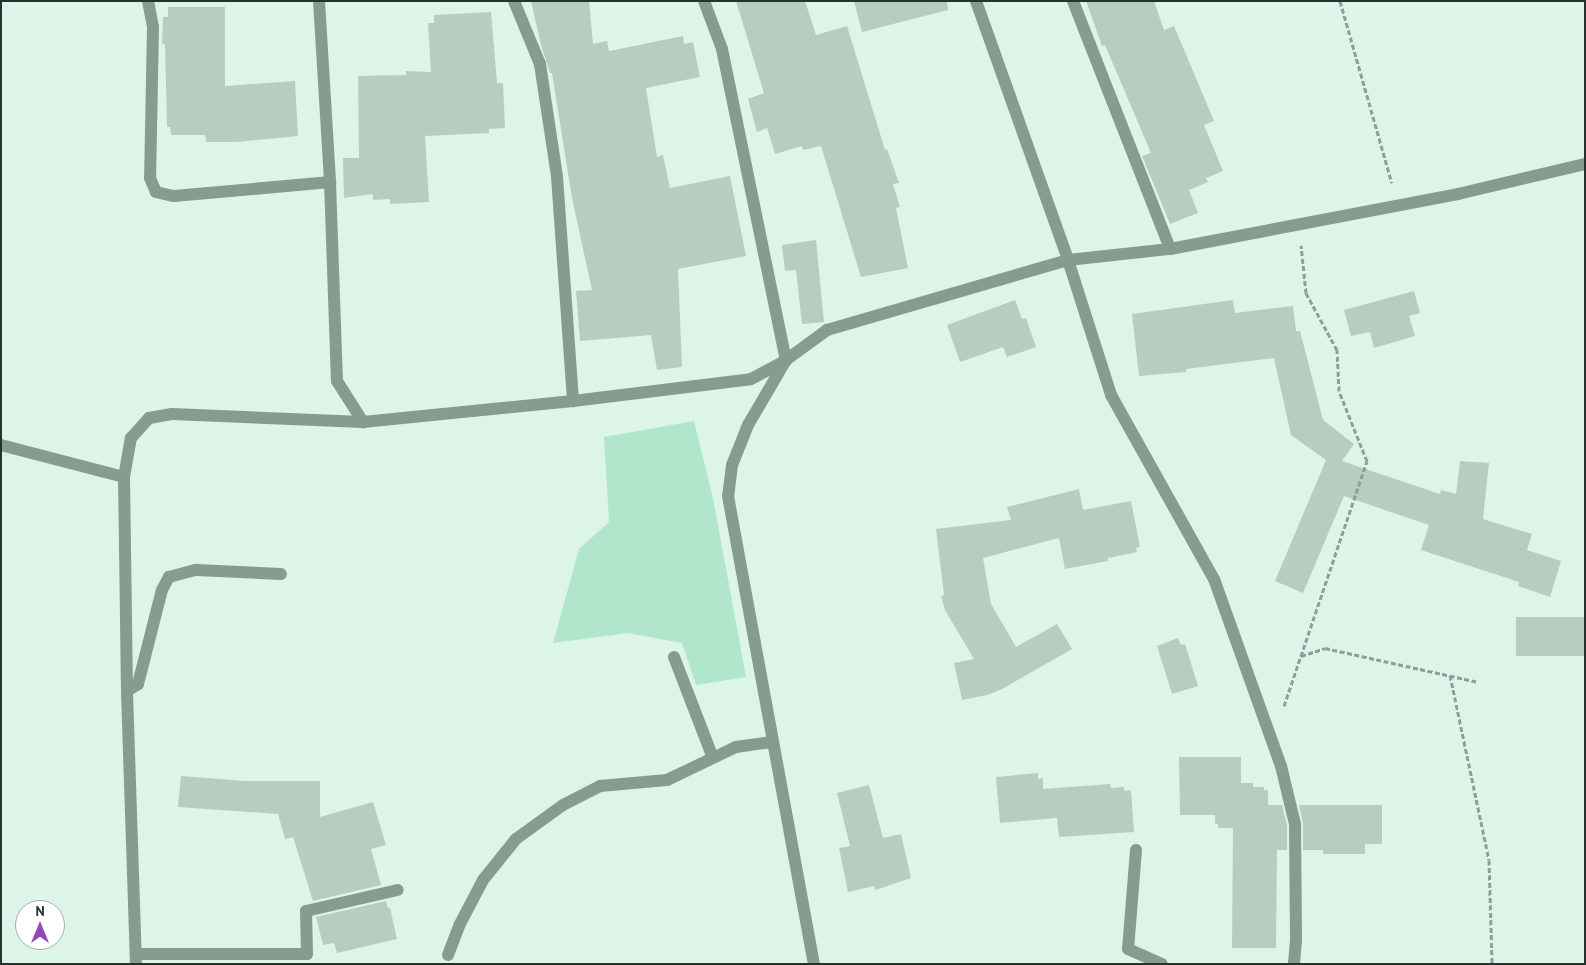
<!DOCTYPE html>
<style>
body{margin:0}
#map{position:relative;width:1586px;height:965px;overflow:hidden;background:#ddf5e9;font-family:"PT Sans",sans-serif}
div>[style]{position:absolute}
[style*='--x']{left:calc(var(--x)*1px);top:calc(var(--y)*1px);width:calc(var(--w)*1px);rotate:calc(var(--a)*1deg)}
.green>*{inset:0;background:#b2e6cc}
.building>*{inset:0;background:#b6cdc1;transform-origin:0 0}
.path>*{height:3px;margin-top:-1.5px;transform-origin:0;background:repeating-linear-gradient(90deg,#8d9f96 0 5px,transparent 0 7.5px)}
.minor>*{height:12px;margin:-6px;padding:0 6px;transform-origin:6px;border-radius:6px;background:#859d91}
span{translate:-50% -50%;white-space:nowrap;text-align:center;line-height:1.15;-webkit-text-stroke:4px #fff;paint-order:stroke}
.frame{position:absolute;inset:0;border:2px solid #28322d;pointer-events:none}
.north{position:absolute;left:15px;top:900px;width:50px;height:50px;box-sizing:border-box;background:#fff;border:1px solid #a9adab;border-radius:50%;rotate:0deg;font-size:14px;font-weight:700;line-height:20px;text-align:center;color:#28322d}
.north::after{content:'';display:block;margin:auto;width:18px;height:22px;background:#9347b8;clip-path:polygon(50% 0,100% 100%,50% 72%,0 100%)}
</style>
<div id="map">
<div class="green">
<div style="clip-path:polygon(694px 421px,713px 498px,746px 677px,696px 685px,682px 643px,628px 633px,553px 643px,579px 549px,609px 522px,604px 437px)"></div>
</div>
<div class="building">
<div style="clip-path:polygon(531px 1px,589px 1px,593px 44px,607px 41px,609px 51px,683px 36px,684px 44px,693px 42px,700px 77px,646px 88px,657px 157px,663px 155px,670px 188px,730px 176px,746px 256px,678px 269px,682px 367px,657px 370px,651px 335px,580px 341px,576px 291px,592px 290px,572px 198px,552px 73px,550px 73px,541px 45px)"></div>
<div style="clip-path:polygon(736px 1px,805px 1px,816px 35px,847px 26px,885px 150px,887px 149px,899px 183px,893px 184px,900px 207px,896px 208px,908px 268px,861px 277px,821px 146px,803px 150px,802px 146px,775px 154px,767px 128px,757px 132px,748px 99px,764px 93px)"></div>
<div style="clip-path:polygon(854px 1px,947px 1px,948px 10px,862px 32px)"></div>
<div style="clip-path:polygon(1086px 1px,1154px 1px,1164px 30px,1174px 26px,1214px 121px,1204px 125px,1223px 171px,1206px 178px,1208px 182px,1189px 190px,1198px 213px,1170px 224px,1142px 156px,1151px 153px,1105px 45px,1102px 46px)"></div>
<div style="clip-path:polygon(168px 7px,225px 7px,225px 86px,295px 81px,298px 136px,236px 142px,206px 142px,205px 135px,171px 135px,170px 127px,167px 127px,165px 44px,162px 44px,163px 17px,168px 17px)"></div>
<div style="clip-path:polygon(491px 12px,497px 83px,503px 83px,505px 128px,489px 129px,489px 133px,425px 136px,429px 202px,390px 204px,390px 199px,373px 200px,373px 194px,344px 198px,343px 158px,359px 158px,358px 76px,406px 75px,406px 71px,431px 72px,428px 23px,434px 23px,434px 15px)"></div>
<div style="clip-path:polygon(816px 240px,824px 322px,802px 324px,796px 270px,785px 271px,782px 245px)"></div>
<div style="clip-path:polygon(1414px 291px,1420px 313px,1409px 316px,1415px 336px,1374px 348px,1370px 332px,1351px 336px,1344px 310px)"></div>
<div style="clip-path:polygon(1015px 300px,1022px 319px,1026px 318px,1036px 347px,1007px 357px,1003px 347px,960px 362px,947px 325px)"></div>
<div style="clip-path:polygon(1233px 300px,1235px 313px,1293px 306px,1296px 331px,1300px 331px,1323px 420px,1354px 444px,1342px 461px,1440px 494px,1441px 490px,1456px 494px,1460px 461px,1489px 463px,1483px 519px,1532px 534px,1527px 550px,1561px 561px,1550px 597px,1518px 586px,1519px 582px,1421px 550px,1429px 525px,1344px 496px,1303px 593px,1275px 581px,1326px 460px,1291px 435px,1274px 358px,1186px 369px,1186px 372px,1139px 376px,1132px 314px)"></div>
<div style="clip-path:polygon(1079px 489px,1083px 510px,1131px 501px,1140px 547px,1136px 548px,1137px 552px,1108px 558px,1108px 561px,1065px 569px,1059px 538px,983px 558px,991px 604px,1016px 647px,1057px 624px,1072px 649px,1002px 689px,987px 695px,962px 700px,954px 663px,974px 659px,945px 610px,941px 596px,944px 595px,936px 529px,1011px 520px,1007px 507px)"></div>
<div style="left:1585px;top:617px;width:39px;height:69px;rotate:90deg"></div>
<div style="clip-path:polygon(1178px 638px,1181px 645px,1185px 644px,1198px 686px,1172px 694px,1157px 646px)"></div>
<div style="clip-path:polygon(1179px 757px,1241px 757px,1241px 783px,1253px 783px,1253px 787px,1264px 787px,1264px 790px,1268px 790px,1268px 805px,1282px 805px,1287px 825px,1287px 850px,1277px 850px,1276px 948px,1232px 948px,1233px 828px,1218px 828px,1218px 824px,1215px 824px,1215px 815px,1180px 815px)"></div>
<div style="clip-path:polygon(1038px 773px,1038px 779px,1043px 778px,1043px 789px,1110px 784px,1111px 788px,1124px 787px,1124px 791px,1131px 790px,1134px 832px,1059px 837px,1057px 818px,1000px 823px,996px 777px)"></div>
<div style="clip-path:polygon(181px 776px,244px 781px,320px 781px,320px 817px,373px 802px,386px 845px,371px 849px,381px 885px,313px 901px,293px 837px,285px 839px,278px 814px,178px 807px)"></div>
<div style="clip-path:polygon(869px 785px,883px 838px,901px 834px,911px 878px,875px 890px,874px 886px,848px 892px,839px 848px,850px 846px,837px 793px)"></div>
<div style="clip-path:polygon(1299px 805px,1382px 805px,1382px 844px,1365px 844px,1365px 854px,1323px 854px,1323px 850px,1303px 850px,1303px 824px)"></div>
<div style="clip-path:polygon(386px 901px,388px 908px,390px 908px,397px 939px,337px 953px,334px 943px,323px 945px,316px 917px)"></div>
</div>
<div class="path">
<div style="--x:1340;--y:1;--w:189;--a:74.1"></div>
<div style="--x:1301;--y:656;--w:25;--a:-18"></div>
<div style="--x:1325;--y:648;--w:157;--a:12.5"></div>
<div style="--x:1450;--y:675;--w:189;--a:78.1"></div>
<div style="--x:1489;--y:860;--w:104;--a:88.3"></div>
<div style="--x:1284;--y:706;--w:259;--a:-71.3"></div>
<div style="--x:1367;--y:461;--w:75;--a:-111.8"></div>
<div style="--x:1339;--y:391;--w:41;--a:-92.8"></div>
<div style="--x:1337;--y:350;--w:65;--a:-118.5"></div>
<div style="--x:1306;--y:293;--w:48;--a:-95.9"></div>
</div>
<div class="minor">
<div style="--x:148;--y:1;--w:26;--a:79"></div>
<div style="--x:153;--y:27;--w:151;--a:91.1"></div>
<div style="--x:150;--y:178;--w:15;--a:67"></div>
<div style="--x:156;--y:192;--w:18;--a:13"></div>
<div style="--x:174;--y:196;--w:157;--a:-5.1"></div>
<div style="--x:319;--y:1;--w:181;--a:86.5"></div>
<div style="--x:330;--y:182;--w:199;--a:88"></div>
<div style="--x:337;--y:381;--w:49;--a:57.6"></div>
<div style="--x:514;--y:1;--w:68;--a:67.6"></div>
<div style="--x:540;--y:64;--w:114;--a:81.4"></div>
<div style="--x:557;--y:177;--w:225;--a:85.9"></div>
<div style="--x:704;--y:1;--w:51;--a:69.4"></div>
<div style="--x:722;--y:49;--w:318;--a:78.4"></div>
<div style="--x:786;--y:360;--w:75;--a:120.3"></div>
<div style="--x:748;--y:425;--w:43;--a:111.8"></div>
<div style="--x:732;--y:465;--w:31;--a:97"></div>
<div style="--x:728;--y:496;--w:476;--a:79.6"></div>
<div style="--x:976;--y:1;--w:275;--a:70.4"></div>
<div style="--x:1068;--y:260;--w:142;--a:72.3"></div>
<div style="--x:1111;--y:395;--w:211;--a:60.8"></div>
<div style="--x:1214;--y:579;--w:199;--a:70.3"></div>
<div style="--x:1281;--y:766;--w:60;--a:76.4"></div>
<div style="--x:1295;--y:824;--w:116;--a:89.5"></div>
<div style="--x:1296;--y:940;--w:24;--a:95"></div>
<div style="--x:1073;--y:1;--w:266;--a:68.6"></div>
<div style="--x:1;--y:445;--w:127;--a:14.6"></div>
<div style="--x:674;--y:657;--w:108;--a:68.9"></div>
<div style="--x:127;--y:691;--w:13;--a:-32"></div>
<div style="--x:138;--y:684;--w:97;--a:-75.7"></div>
<div style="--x:162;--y:590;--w:15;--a:-62"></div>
<div style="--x:169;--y:577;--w:28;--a:-15"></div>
<div style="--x:196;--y:570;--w:85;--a:2.7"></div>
<div style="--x:1136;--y:850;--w:99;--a:94.6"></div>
<div style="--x:1128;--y:949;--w:37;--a:24"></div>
<div style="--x:137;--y:954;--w:170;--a:0"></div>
<div style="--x:307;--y:954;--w:43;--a:-91.3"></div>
<div style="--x:306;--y:911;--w:94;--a:-12.9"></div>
<div style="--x:448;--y:955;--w:33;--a:-69"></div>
<div style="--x:460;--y:924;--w:50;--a:-62.4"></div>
<div style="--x:483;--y:880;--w:53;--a:-51.2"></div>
<div style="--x:516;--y:839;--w:58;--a:-35.9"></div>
<div style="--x:563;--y:805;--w:42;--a:-27.2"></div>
<div style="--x:600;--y:786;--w:67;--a:-5.1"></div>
<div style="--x:667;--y:780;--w:76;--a:-25.6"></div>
<div style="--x:736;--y:747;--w:37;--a:-8"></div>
<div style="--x:136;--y:964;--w:273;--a:-91.9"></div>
<div style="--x:127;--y:691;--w:214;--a:-90.8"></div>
<div style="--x:124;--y:477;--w:40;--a:-80"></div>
<div style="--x:131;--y:438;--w:27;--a:-48"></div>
<div style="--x:149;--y:418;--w:23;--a:-10"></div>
<div style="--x:172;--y:414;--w:191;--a:2.4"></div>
<div style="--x:363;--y:422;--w:211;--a:-5.7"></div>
<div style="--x:573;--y:401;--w:179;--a:-7"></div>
<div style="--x:751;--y:379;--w:40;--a:-28"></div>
<div style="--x:786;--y:360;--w:51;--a:-36.2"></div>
<div style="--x:827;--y:330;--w:251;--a:-16.2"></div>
<div style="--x:1068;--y:260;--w:103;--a:-6.2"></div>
<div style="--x:1170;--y:249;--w:293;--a:-10.8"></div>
<div style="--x:1458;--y:194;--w:130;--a:-13.3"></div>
</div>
<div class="frame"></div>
<div class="north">N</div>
</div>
